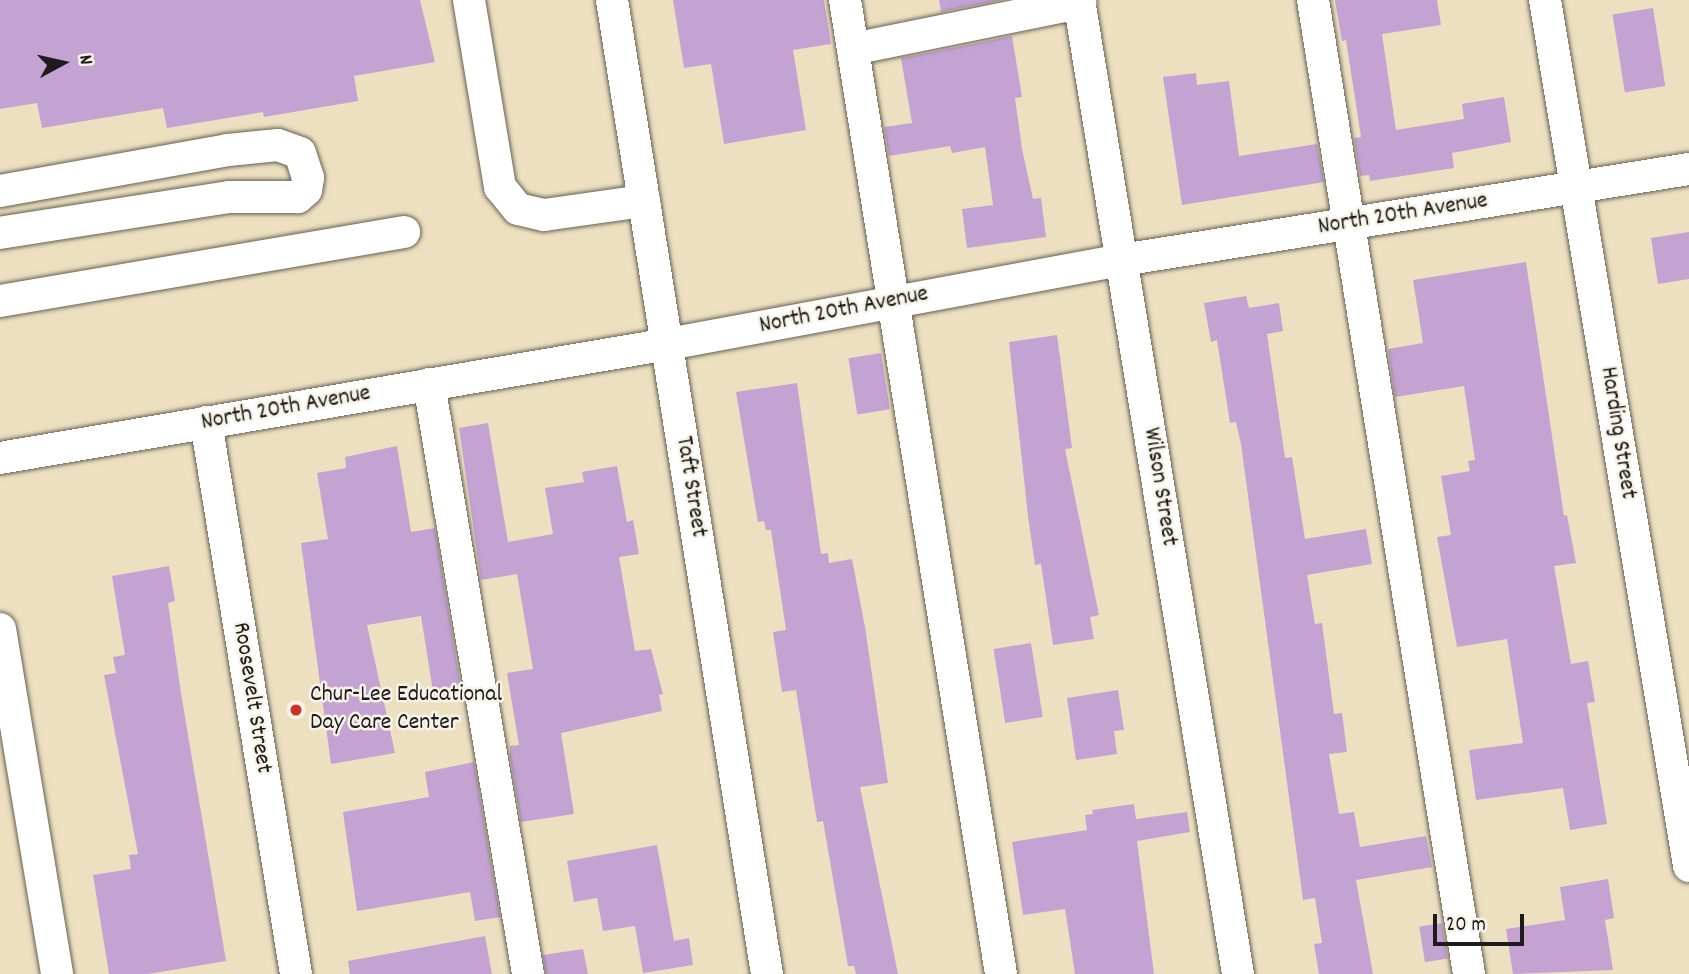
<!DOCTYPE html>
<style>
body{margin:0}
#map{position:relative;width:1689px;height:974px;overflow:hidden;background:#ede0c0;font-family:Dekko,sans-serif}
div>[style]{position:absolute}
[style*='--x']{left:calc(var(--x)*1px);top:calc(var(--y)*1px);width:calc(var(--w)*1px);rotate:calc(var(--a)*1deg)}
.building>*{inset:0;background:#c4a3d3;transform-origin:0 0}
.roads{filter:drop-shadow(0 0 2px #656155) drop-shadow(0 0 2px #656155)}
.minor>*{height:32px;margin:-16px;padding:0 16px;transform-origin:16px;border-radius:16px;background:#fff}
.dots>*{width:19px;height:19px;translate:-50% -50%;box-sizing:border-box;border:4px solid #f7f3e8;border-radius:50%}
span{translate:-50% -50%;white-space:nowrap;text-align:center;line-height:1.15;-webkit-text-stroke:5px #f7f3e8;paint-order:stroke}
.street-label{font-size:24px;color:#1c1c1c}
.poi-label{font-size:24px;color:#1c1c1c}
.left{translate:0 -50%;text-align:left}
.north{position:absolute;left:28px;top:28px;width:70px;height:70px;-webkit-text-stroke:5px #f7f3e8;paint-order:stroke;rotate:82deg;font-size:19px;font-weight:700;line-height:28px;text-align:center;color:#1c1c1c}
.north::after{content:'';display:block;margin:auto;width:24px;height:32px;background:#1c1c1c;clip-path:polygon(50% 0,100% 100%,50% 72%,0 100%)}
.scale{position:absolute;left:1433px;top:914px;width:91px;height:32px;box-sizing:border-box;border:4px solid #1c1c1c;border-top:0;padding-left:9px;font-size:21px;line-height:24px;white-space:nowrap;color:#1c1c1c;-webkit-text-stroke:5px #f7f3e8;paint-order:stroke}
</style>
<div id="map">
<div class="building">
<div style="clip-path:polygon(0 0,420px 0,435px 62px,354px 76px,358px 101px,264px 117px,263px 112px,167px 128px,163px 108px,42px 128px,37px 103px,0 109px)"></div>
<div style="clip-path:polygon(673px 0,824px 0,831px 44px,793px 50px,806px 130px,724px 144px,711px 64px,684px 68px)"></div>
<div style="clip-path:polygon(939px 0,1002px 0,941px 12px)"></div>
<div style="clip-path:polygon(1335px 0,1437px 0,1441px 25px,1382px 34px,1396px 130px,1464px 119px,1462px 104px,1504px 97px,1511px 142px,1452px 153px,1454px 168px,1370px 181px,1369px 175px,1360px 176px,1354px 138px,1361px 137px,1346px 40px,1342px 41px)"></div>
<div style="left:1653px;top:8px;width:79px;height:41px;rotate:81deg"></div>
<div style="clip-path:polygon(1012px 36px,1022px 97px,1015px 98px,1022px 149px,1033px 199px,1041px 198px,1046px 237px,967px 248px,962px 209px,993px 205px,985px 147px,952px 153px,950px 146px,889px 156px,884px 127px,912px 123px,901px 58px)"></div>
<div style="clip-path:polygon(1196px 73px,1197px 85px,1229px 81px,1239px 156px,1317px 144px,1324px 182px,1182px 205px,1163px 77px)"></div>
<div style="clip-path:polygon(1689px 232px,1689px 279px,1658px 284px,1651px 238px)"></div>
<div style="clip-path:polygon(1526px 262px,1564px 516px,1567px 515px,1576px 563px,1554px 566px,1571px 664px,1588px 661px,1595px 702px,1587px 703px,1607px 824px,1570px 830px,1563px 788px,1476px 800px,1469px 750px,1523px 743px,1507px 639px,1457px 647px,1437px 537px,1451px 535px,1441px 476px,1470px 471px,1468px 461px,1475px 460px,1464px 386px,1395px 397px,1388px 349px,1423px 343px,1413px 280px)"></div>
<div style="clip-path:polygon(1246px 296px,1249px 308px,1279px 303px,1283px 331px,1267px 334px,1285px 458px,1292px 457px,1305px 539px,1366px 529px,1372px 564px,1307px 575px,1315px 624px,1322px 623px,1334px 714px,1342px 713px,1347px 752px,1329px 754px,1339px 814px,1354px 812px,1360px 847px,1426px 836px,1432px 867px,1356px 880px,1373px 974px,1319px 974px,1314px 944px,1322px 943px,1315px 898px,1303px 900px,1241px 444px,1236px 422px,1230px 423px,1217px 340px,1211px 342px,1204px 303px)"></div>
<div style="clip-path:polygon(1057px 335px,1072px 448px,1065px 449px,1099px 615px,1090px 617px,1094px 639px,1053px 645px,1041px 564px,1035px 565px,1028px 516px,1009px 342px)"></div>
<div style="left:881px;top:353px;width:57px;height:33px;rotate:81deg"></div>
<div style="clip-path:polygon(797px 383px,821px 554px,828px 553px,829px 563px,852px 559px,865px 627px,888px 783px,860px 787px,898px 974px,856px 974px,854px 966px,848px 966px,823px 821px,817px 822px,796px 690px,782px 692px,773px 632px,786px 630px,771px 530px,766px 530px,764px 521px,758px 522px,736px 392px)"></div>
<div style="clip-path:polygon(488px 423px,508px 542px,553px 534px,545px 488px,584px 482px,582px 472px,617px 466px,627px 522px,633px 520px,639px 554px,619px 557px,635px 651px,651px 649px,663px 694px,659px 695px,662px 711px,561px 733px,574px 814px,521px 822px,510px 756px,510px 746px,519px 745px,507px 673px,533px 669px,517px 574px,481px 580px,459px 428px)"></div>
<div style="clip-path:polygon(397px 446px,411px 532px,435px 528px,462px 694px,434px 698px,421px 616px,367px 625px,395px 753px,331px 764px,301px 543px,328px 539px,317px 473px,346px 468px,345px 457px)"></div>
<div style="clip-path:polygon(169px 566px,175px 601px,168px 603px,181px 693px,226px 961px,148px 974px,109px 974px,93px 875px,131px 869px,129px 855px,138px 854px,104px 675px,116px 673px,113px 657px,125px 655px,112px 576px)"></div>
<div style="left:1031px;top:643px;width:75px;height:38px;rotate:81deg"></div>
<div style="clip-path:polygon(1118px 690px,1124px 730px,1114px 731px,1117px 754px,1076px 760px,1067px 698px)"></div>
<div style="clip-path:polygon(474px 762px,500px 917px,475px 921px,470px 892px,357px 911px,343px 812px,429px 797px,425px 772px)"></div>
<div style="clip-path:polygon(1134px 804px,1136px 819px,1187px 812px,1190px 832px,1137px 841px,1154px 974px,1075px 974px,1065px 909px,1023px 915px,1012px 842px,1087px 830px,1085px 815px,1093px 814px,1092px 810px)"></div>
<div style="clip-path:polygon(657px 845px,674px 941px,689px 938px,693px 965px,643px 973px,635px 926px,603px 931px,597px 898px,574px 902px,567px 861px)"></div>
<div style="clip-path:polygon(1608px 879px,1614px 918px,1605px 920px,1613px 970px,1513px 974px,1506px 929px,1565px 920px,1560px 887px)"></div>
<div style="left:1442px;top:923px;width:36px;height:23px;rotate:81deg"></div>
<div style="clip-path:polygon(485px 936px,492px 974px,350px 974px,348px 961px)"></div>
<div style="clip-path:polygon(583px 949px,588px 974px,546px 974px,543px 955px)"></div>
</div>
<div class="roads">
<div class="minor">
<div style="--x:469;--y:0;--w:190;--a:80.6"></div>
<div style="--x:500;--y:187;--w:28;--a:51"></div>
<div style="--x:518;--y:209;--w:27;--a:13"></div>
<div style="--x:544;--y:215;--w:101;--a:-8"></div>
<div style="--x:612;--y:0;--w:986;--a:80.96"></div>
<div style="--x:845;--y:0;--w:986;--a:80.9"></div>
<div style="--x:1079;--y:0;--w:987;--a:80.73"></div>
<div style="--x:1313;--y:0;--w:986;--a:80.9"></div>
<div style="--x:1545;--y:0;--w:878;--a:80.56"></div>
<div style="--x:853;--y:49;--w:232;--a:-11.5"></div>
<div style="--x:0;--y:191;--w:232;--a:-10.2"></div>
<div style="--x:228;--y:150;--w:50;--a:-5.7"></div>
<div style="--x:278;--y:145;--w:23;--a:20"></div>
<div style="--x:300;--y:153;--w:26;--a:72"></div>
<div style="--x:308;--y:178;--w:12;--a:99"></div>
<div style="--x:306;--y:190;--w:11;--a:139"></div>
<div style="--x:298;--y:197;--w:69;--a:180"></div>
<div style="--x:229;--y:197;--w:232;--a:171.1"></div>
<div style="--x:0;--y:301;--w:410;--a:-9.7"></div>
<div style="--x:429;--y:384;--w:598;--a:80.47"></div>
<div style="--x:206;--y:422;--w:559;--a:80.74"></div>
<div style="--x:0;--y:458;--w:678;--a:-9.68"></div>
<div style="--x:668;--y:344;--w:462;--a:-10.5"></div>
<div style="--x:1122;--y:260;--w:574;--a:-9.12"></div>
<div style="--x:0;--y:629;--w:350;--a:80.6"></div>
</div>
</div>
<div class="dots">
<div style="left:296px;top:710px;background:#c8321e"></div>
</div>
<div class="street-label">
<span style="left:1403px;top:215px;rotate:-9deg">North 20th Avenue</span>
<span style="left:844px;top:311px;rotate:-11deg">North 20th Avenue</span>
<span style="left:286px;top:409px;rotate:-10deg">North 20th Avenue</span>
<span style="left:1617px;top:433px;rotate:81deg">Harding Street</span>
<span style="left:690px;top:487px;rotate:81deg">Taft Street</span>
<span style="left:1159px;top:487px;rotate:81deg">Wilson Street</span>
<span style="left:251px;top:698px;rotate:81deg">Roosevelt Street</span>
</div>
<div class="poi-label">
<span class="left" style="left:310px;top:710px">Chur-Lee Educational<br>Day Care Center</span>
</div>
<div class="north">N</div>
<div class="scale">20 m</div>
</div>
